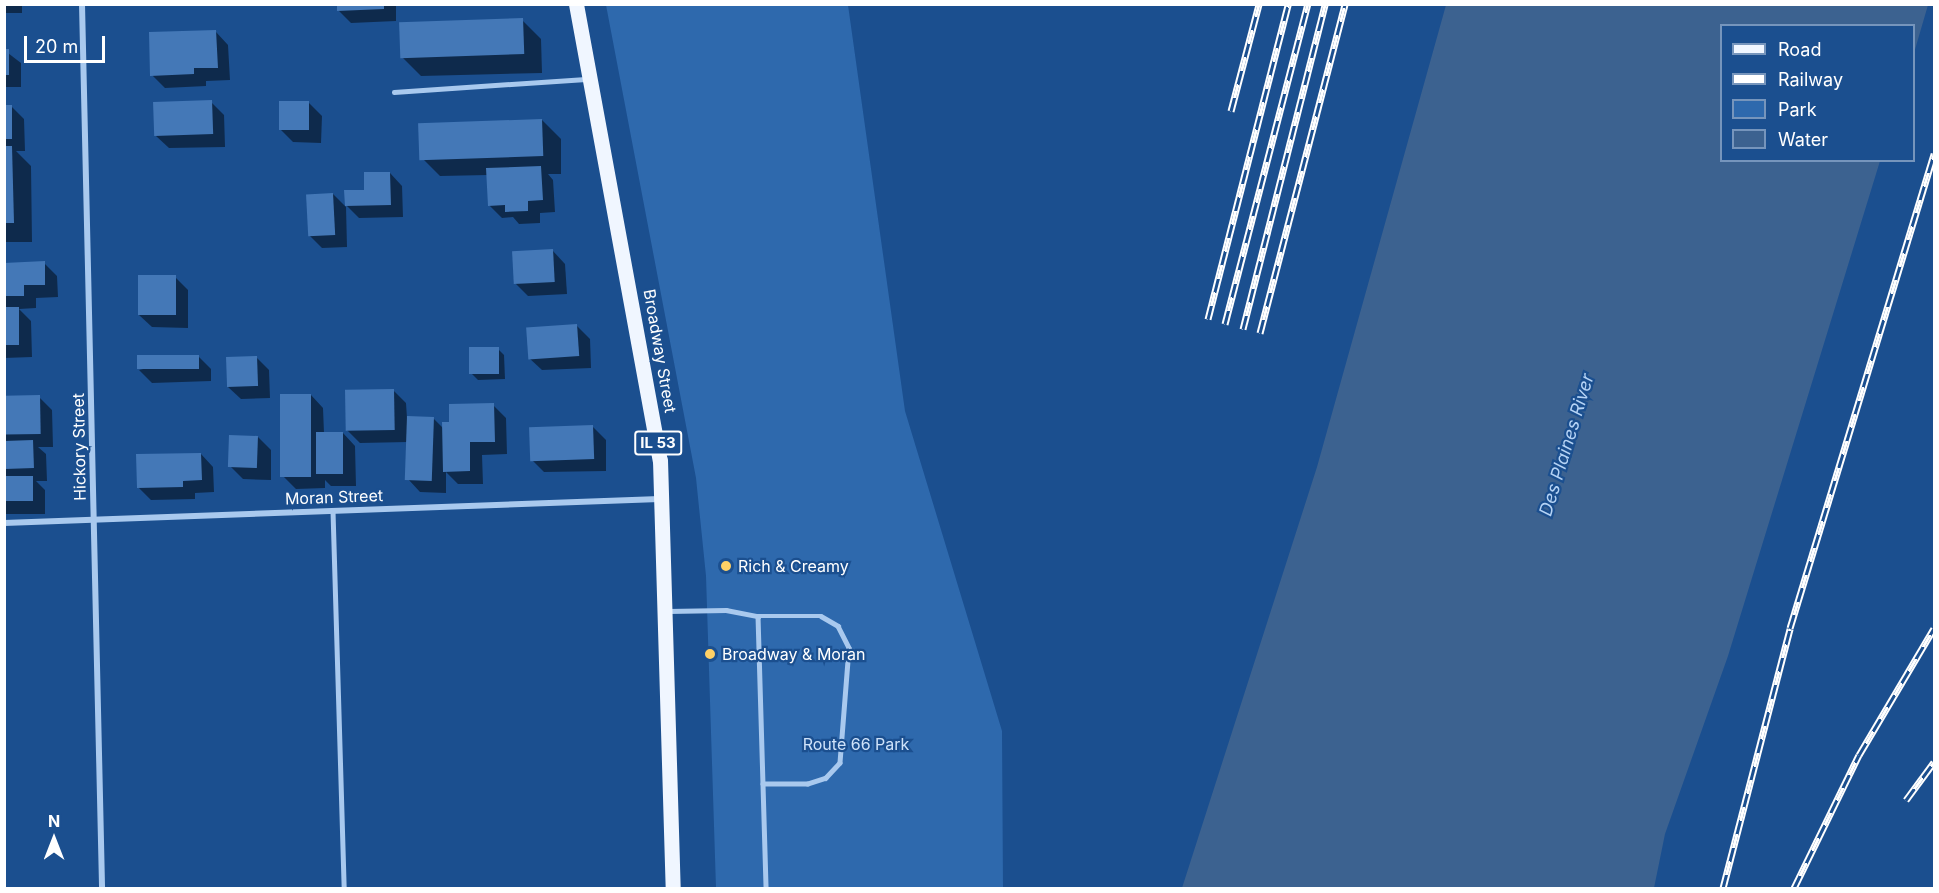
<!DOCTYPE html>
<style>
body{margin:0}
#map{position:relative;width:1939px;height:893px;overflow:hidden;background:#1b4f8f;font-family:Inter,sans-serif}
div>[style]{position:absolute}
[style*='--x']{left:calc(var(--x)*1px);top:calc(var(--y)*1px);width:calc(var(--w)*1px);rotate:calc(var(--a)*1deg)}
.green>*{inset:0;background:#2e69ad}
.water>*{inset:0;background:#3c6290}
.shadow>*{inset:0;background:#0007;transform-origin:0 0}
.building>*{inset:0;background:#4478b7;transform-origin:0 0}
.service>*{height:4.5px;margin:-2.25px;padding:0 2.25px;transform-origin:2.25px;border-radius:2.25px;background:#a9c9ee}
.minor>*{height:6px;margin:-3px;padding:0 3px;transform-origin:3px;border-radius:3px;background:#a9c9ee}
.primary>*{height:15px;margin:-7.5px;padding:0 7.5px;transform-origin:7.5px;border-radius:7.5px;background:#f0f6ff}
.rail>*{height:7px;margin-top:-3.5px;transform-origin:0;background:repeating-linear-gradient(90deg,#1b4f8f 0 14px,#fff 0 28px);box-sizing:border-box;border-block:2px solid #fff}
.dots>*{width:16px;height:16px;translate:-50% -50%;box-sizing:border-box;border:3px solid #1b4f8f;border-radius:50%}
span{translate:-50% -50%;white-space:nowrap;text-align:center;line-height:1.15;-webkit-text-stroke:4.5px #1b4f8f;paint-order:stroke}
.shield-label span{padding:2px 4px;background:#1b4f8f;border:2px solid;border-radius:4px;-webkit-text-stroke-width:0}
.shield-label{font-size:15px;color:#fff;font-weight:700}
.street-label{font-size:16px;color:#fff}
.poi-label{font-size:16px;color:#fff}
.left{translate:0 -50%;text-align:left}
.park-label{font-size:16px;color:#cfe3fa}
.water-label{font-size:18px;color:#b5d3f5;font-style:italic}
.frame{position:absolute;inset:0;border:6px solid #fff;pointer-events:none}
.legend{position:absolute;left:1720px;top:24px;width:195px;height:138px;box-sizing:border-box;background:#1b4f8f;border:2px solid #7695bc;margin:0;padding:8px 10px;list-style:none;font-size:18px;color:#fff}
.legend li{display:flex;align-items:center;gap:12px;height:30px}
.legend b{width:30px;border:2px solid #7695bc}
.north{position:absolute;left:24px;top:809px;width:60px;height:60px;-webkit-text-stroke:4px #1b4f8f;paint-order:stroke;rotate:0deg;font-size:16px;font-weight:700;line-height:24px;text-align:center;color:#fff}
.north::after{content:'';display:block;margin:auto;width:21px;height:27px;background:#fff;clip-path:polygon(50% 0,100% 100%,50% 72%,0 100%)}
.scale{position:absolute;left:24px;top:36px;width:81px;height:27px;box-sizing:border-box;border:3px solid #fff;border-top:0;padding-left:8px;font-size:18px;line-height:21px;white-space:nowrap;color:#fff;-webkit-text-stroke:4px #1b4f8f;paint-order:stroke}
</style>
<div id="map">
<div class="green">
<div style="clip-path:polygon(606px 5px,848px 5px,905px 411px,1002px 731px,1003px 888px,716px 888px,706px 576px,696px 478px)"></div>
</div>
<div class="water">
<div style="clip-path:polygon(1446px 5px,1928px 5px,1914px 53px,1914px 26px,1722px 26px,1722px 160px,1880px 161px,1728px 656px,1665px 834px,1654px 888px,1182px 888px,1317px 467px)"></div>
</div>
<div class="shadow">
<div style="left:4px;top:4px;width:18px;height:9px"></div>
<div style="clip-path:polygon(338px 4px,396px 4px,396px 21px,351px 23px,338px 10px)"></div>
<div style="clip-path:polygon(522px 20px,541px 39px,542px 73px,421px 76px,402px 57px)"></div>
<div style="clip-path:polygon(216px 32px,228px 45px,230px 80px,206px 81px,206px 86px,165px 88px,152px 75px)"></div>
<div style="clip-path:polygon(4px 50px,21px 63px,21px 87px,4px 87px)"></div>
<div style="clip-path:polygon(211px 102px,224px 115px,225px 147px,169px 148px,156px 136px)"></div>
<div style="clip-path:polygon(309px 103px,322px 116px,321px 143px,293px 142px,280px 129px)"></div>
<div style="clip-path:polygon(11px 106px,24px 119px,25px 151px,16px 151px,31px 166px,32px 242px,4px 242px,4px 107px)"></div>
<div style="clip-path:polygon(542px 120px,561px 139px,561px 174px,548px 174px,553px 180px,555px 212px,540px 213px,540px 223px,519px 224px,513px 217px,502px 218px,489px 205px,488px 175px,440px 176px,421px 157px)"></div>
<div style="clip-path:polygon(390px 173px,402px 186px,403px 217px,359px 218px,346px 205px)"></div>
<div style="clip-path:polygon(333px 194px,346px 207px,347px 247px,322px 248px,309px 235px)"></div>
<div style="clip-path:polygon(553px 251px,565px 264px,567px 294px,528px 296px,515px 283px)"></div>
<div style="clip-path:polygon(44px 263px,57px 276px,58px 297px,36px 298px,36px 308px,19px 309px,31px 321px,32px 357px,4px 358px,4px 264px)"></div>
<div style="clip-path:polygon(175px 277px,188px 290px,188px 328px,152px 327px,139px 315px)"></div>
<div style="clip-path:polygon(577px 326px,590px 339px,591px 368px,542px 370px,529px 358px)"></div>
<div style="clip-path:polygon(498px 349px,504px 355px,505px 379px,478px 380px,472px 374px)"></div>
<div style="clip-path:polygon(198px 356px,211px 369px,211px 381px,152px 383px,139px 370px)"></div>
<div style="clip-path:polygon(256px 357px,269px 370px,270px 398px,241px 399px,228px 387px)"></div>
<div style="clip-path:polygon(393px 390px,406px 403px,407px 418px,433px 418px,444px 429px,493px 405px,506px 418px,507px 454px,482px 455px,483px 484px,458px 484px,446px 472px,446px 493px,420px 492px,408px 479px,408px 442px,360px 443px,347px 430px)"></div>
<div style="clip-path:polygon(311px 395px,323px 408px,324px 433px,343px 433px,355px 446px,356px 486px,331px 486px,325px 480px,325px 488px,296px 489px,283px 476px)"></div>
<div style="clip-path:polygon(39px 397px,52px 410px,53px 447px,38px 447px,46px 454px,47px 481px,36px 481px,45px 490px,45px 514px,4px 514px,4px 398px)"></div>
<div style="clip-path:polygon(593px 427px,606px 440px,606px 471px,544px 472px,531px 459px)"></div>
<div style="clip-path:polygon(258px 437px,271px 450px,271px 480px,243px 479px,230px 466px)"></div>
<div style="clip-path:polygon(201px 454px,213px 467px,214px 492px,195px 493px,195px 499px,151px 500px,138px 487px)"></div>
</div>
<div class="building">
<div style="clip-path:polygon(337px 4px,384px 4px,384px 9px,337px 11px)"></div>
<div style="left:523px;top:18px;width:36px;height:124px;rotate:88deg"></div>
<div style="clip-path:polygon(216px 30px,218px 68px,194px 68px,194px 74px,150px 76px,149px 32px)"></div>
<div style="left:4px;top:49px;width:5px;height:26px"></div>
<div style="left:212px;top:100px;width:34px;height:59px;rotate:88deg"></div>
<div style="left:279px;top:101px;width:30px;height:29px"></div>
<div style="left:4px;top:105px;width:8px;height:34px"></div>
<div style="left:542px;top:119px;width:37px;height:124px;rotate:88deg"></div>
<div style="clip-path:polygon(4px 146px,12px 146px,14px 223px,4px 223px)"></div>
<div style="clip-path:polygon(541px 166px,543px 200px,528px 201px,528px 211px,505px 212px,505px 205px,488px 206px,486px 168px)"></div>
<div style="clip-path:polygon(364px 172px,390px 172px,391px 205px,345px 206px,344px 190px,364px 190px)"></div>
<div style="left:333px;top:193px;width:42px;height:27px;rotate:87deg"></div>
<div style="left:553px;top:249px;width:33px;height:41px;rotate:87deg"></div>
<div style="clip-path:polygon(45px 261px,45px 285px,24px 285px,24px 296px,4px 296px,4px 263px)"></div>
<div style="left:138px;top:275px;width:38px;height:40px"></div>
<div style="left:5px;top:307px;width:14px;height:38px"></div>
<div style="left:577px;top:324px;width:32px;height:51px;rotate:86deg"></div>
<div style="left:499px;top:347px;width:27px;height:30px;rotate:90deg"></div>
<div style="left:199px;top:355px;width:14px;height:62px;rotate:90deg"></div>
<div style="left:257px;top:356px;width:30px;height:31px;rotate:88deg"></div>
<div style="left:394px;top:389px;width:41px;height:49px;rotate:89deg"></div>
<div style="left:280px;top:394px;width:31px;height:83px"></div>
<div style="left:40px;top:395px;width:39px;height:36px;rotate:89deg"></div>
<div style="clip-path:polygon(494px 403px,495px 442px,470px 442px,470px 471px,443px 472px,442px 422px,449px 422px,449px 404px)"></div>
<div style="left:407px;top:416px;width:27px;height:64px;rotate:2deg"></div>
<div style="left:593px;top:425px;width:34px;height:64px;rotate:88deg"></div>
<div style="left:316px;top:432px;width:27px;height:42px"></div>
<div style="left:229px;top:435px;width:29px;height:32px;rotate:2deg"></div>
<div style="left:33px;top:440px;width:28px;height:29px;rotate:88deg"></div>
<div style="clip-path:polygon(201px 453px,202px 480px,183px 481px,183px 487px,137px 488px,136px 454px)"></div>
<div style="left:4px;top:476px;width:29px;height:25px"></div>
</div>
<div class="service">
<div style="--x:394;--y:92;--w:192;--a:-3.9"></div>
<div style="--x:333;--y:511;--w:377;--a:88.3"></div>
<div style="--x:668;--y:611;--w:58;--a:-1"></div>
<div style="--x:726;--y:610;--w:33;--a:11"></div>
<div style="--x:758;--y:616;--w:272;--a:88.3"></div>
<div style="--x:758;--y:616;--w:63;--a:0"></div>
<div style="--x:821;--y:616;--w:20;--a:30"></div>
<div style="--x:838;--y:626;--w:25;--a:63"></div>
<div style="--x:849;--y:648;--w:115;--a:94.5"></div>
<div style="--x:840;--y:763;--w:21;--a:133"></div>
<div style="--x:826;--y:778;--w:19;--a:162"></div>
<div style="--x:808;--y:784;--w:45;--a:180"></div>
</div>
<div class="minor">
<div style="--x:82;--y:4;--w:884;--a:88.7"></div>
<div style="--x:4;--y:523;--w:656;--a:-2.1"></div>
</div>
<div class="primary">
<div style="--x:576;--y:4;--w:464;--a:79.6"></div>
<div style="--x:660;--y:460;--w:428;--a:88.3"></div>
</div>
<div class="rail">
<div style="--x:1231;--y:111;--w:111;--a:-75.3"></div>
<div style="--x:1208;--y:319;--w:325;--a:-75.7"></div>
<div style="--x:1225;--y:324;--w:331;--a:-75.5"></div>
<div style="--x:1243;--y:329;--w:335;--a:-75.8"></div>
<div style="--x:1260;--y:333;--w:340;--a:-75.5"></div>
<div style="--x:1906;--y:800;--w:47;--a:-53.6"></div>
<div style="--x:1723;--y:888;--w:268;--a:-75.5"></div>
<div style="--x:1790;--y:628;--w:496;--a:-73.1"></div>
<div style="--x:1794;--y:888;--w:148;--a:-64"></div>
<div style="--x:1859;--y:755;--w:147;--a:-59.4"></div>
</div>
<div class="dots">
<div style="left:726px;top:566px;background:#ffd166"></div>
<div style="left:710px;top:654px;background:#ffd166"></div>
</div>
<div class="shield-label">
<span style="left:658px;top:443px">IL 53</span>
</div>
<div class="street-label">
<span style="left:660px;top:351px;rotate:80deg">Broadway Street</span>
<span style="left:79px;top:447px;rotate:-91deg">Hickory Street</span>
<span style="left:334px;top:497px;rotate:-2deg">Moran Street</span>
</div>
<div class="poi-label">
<span class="left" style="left:738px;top:566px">Rich &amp; Creamy</span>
<span class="left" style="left:722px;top:654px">Broadway &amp; Moran</span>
</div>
<div class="park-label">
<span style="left:856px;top:744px">Route 66 Park</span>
</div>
<div class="water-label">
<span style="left:1567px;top:445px;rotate:-73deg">Des Plaines River</span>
</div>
<div class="frame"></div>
<ul class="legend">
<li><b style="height:8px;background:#f0f6ff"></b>Road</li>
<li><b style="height:8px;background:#fff"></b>Railway</li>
<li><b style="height:16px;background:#2e69ad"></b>Park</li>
<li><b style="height:16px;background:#3c6290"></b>Water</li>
</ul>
<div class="north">N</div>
<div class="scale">20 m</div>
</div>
